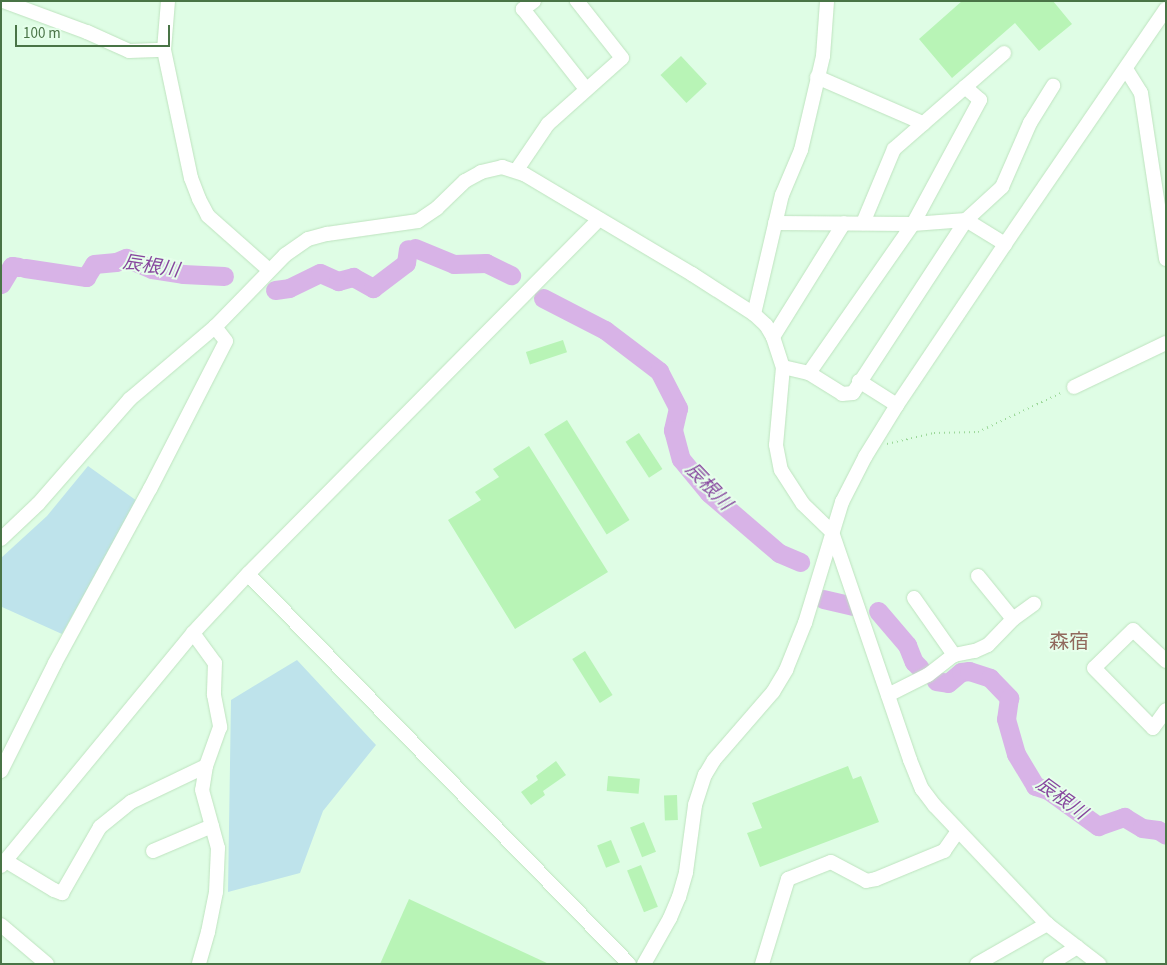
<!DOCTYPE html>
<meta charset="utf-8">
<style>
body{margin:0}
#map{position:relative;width:1167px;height:965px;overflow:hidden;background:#dffde5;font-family:"Source Sans 3","Noto Sans JP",sans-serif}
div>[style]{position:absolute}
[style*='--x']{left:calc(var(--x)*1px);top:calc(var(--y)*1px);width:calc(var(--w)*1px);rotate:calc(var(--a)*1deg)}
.green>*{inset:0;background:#bee3eb}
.river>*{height:19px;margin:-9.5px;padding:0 9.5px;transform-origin:9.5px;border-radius:9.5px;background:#d8b3e7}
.building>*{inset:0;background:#b8f4b6;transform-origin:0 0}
.path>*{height:2px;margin-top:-1px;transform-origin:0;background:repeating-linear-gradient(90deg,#9cd899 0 1px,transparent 0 5px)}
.roads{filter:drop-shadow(0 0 1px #bee3bf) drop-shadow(0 0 1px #bee3bf)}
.minor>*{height:14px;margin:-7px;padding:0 7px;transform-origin:7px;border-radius:7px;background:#fff}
span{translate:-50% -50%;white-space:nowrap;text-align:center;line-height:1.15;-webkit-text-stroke:4px #e6ffeb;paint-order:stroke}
.water-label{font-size:19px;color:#87479e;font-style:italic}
.quarter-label{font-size:20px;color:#91695d}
.frame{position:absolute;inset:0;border:2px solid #497446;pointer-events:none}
.scale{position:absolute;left:15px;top:25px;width:155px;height:22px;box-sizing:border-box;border:2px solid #497446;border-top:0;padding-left:6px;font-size:15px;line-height:18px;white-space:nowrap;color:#497446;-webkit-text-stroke:4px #e6ffeb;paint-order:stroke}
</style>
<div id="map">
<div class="green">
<div style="clip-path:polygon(88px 466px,137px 501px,62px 634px,2px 607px,1px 558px,47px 516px)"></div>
<div style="clip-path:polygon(297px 660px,376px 745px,323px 811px,300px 873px,228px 892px,231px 700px)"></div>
</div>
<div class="river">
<div style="--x:415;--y:248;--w:42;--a:22.3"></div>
<div style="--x:454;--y:264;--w:32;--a:-2"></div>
<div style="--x:486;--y:263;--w:28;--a:26"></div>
<div style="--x:25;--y:268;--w:62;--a:8.4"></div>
<div style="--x:86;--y:277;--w:15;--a:-58"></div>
<div style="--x:94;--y:264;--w:22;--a:-5"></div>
<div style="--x:116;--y:262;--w:11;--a:-22"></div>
<div style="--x:126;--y:258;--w:28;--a:23"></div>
<div style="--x:152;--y:269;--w:31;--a:9"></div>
<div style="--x:183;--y:274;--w:41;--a:2.8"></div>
<div style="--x:1;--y:284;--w:21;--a:-59"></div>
<div style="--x:12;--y:266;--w:7;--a:8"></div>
<div style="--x:275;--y:290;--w:14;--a:-8"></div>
<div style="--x:289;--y:288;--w:34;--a:-26"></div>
<div style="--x:320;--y:273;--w:20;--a:24"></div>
<div style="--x:338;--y:281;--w:16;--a:-15"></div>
<div style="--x:353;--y:277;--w:23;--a:29"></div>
<div style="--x:373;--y:288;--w:41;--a:-37.1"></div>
<div style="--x:406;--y:263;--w:14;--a:-82"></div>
<div style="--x:543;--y:298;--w:70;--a:27.3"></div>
<div style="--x:605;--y:330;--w:68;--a:37.2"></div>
<div style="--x:659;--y:371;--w:42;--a:62.8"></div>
<div style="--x:678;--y:408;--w:23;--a:103"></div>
<div style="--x:673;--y:430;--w:30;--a:75"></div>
<div style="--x:681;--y:459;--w:44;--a:50.5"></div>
<div style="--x:709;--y:493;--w:92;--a:40.6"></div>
<div style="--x:779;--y:553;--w:23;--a:23"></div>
<div style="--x:823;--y:599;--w:31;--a:13"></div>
<div style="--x:878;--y:611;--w:45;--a:49.5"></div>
<div style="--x:907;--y:645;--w:18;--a:68"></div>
<div style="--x:914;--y:662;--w:8;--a:45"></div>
<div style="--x:936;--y:681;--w:12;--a:9"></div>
<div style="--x:948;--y:683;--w:17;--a:-40"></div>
<div style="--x:961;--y:672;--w:8;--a:-7"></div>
<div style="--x:969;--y:671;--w:22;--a:18"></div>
<div style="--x:990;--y:678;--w:28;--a:46"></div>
<div style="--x:1009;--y:698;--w:21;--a:98"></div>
<div style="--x:1006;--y:719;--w:36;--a:74"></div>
<div style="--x:1016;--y:754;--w:37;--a:59"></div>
<div style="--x:1035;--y:786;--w:14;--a:17"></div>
<div style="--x:1048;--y:790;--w:62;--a:35.8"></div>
<div style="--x:1098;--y:826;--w:28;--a:-19"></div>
<div style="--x:1124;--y:817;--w:21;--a:31"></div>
<div style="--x:1142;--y:828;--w:16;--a:7"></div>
<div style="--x:1158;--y:830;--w:9;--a:32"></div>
</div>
<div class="building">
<div style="clip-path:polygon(962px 1px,1053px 1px,1072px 24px,1039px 51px,1015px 23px,952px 78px,919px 39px)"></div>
<div style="left:681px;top:56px;width:38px;height:28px;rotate:47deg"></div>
<div style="left:563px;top:340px;width:13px;height:39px;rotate:72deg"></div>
<div style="left:567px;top:420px;width:118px;height:27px;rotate:58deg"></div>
<div style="left:639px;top:433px;width:43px;height:16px;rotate:57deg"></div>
<div style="clip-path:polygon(529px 446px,608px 572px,515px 629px,448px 520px,481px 500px,475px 492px,499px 477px,493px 469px)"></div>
<div style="left:585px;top:651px;width:52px;height:15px;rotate:58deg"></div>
<div style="clip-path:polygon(556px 761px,566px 775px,543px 791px,545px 795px,531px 805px,521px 792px,538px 780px,536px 776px)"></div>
<div style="clip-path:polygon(848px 766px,853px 779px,861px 776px,879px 822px,760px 867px,747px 833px,762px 828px,752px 803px)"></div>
<div style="left:608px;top:776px;width:32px;height:15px;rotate:5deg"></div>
<div style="left:677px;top:795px;width:25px;height:13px;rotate:88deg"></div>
<div style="left:644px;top:822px;width:32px;height:15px;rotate:68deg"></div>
<div style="left:611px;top:840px;width:24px;height:15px;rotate:68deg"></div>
<div style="left:641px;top:865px;width:45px;height:15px;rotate:68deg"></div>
<div style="clip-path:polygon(409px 899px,549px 964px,380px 964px)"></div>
</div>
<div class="path">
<div style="--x:887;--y:444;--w:48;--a:-13.2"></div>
<div style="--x:934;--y:433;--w:44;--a:-1.3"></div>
<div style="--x:978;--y:432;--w:94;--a:-25.2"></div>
</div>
<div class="roads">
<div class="minor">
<div style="--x:3;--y:1;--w:90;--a:20.3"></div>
<div style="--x:87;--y:32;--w:46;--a:24.3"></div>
<div style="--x:129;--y:51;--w:35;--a:-2"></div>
<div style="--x:168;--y:1;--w:49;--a:94.7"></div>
<div style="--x:164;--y:50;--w:131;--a:78.1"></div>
<div style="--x:191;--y:178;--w:22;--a:69"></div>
<div style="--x:199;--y:199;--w:19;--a:62"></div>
<div style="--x:208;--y:216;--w:81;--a:41.5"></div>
<div style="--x:534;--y:1;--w:14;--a:144"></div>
<div style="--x:523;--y:9;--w:102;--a:51.8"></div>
<div style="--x:1126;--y:69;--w:28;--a:58"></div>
<div style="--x:1141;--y:93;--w:168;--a:81.4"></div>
<div style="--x:817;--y:77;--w:116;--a:23.5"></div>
<div style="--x:516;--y:171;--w:57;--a:-55.8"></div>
<div style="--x:548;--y:124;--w:99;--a:-41.7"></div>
<div style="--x:622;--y:58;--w:73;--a:-128.3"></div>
<div style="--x:775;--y:223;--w:138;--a:0.4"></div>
<div style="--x:913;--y:224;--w:53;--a:-4.3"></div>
<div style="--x:966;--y:220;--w:46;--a:31.6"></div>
<div style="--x:863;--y:223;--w:80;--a:-67.3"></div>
<div style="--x:894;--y:149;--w:146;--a:-41.1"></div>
<div style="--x:754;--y:314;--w:122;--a:-76.8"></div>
<div style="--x:782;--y:195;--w:49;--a:-67.1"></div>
<div style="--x:801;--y:150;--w:97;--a:-76.8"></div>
<div style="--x:823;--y:56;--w:55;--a:-85.8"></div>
<div style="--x:773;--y:337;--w:134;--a:-58.1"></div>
<div style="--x:783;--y:367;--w:27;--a:13"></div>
<div style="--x:809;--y:373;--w:39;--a:32"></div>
<div style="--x:842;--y:394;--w:11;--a:-5"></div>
<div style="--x:853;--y:393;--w:207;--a:-56.8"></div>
<div style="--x:966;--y:220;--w:49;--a:-42.5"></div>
<div style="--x:1002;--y:187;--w:70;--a:-66.4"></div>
<div style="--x:1030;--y:123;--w:44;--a:-58.1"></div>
<div style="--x:809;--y:373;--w:182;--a:-55.1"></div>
<div style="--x:913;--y:224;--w:141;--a:-61.6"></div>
<div style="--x:980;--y:100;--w:20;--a:-139"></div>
<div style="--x:859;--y:381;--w:45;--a:32.3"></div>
<div style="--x:1074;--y:387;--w:102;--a:-25.6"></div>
<div style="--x:1;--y:539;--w:51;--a:-43.4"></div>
<div style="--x:38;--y:504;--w:140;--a:-48.8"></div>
<div style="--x:130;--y:399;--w:111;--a:-40.3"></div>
<div style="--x:215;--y:327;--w:100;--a:-45.8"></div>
<div style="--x:285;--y:255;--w:28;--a:-35"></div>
<div style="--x:308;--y:239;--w:20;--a:-15"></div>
<div style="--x:327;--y:234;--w:92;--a:-8.1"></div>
<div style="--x:418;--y:221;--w:23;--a:-34"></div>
<div style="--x:437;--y:208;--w:39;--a:-44"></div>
<div style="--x:465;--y:181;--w:18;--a:-29"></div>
<div style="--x:481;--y:172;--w:22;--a:-13"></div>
<div style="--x:502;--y:167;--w:23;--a:18"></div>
<div style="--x:524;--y:174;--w:196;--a:30.8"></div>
<div style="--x:692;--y:274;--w:74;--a:32.8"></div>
<div style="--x:754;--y:314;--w:16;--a:43"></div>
<div style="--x:766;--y:325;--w:14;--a:60"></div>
<div style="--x:773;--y:337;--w:32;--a:72"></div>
<div style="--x:783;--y:367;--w:78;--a:95.1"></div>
<div style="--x:776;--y:445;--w:25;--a:79"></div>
<div style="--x:781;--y:470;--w:40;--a:57.1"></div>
<div style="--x:803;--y:504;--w:40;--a:44"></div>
<div style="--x:832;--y:532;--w:241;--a:71.1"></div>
<div style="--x:910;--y:760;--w:31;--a:68"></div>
<div style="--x:922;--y:789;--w:21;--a:53"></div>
<div style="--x:935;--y:806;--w:163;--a:46.5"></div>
<div style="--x:1047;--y:924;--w:66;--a:37.6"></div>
<div style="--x:248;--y:574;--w:499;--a:-45.3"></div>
<div style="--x:978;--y:576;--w:55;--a:50.9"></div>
<div style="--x:914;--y:598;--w:70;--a:54.9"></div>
<div style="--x:193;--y:633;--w:37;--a:54"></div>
<div style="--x:215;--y:663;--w:32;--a:92"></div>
<div style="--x:214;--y:695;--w:33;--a:79"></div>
<div style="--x:220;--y:727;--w:41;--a:109.7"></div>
<div style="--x:206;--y:766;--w:24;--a:99"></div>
<div style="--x:202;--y:790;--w:60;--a:74.6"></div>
<div style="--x:218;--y:848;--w:44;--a:92.6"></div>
<div style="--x:216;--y:892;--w:41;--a:101.3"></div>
<div style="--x:208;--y:932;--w:33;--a:106"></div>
<div style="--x:1166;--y:661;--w:45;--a:-136.8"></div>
<div style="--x:1133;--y:630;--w:54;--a:135.7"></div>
<div style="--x:1094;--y:668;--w:84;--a:45.5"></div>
<div style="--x:1153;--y:728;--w:22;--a:-54"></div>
<div style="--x:888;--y:695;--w:45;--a:-26.6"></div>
<div style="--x:928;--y:675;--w:33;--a:-38"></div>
<div style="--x:954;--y:655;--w:21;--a:-11"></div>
<div style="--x:975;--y:651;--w:14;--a:-25"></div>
<div style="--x:988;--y:645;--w:36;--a:-46"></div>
<div style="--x:1013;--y:619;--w:26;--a:-36"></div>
<div style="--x:1;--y:771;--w:121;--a:-63.4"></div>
<div style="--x:55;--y:663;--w:198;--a:-61.4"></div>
<div style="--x:150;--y:489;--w:166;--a:-62.8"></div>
<div style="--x:226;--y:341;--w:18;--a:-128"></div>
<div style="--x:153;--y:851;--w:64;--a:-23"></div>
<div style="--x:6;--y:861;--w:56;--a:31.1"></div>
<div style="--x:54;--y:890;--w:9;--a:21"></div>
<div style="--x:62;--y:893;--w:76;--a:-60.1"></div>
<div style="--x:100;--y:827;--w:40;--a:-39"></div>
<div style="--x:131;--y:802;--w:83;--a:-25.6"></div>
<div style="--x:1;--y:866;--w:302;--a:-50.5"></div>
<div style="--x:193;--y:633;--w:81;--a:-47"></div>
<div style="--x:248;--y:574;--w:545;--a:45.67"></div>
<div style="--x:1;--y:925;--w:60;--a:40.3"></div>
<div style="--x:644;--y:964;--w:53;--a:-60.5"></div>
<div style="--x:670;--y:918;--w:23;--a:-67"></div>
<div style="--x:679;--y:897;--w:26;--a:-74"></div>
<div style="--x:686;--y:872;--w:68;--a:-82.3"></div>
<div style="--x:695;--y:805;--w:32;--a:-72"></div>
<div style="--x:705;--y:775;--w:17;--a:-59"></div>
<div style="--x:714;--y:760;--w:90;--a:-49.1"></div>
<div style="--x:773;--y:692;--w:26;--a:-59"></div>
<div style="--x:786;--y:670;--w:51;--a:-68"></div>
<div style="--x:805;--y:623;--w:127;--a:-73"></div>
<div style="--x:842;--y:502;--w:51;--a:-62.9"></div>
<div style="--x:865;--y:457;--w:61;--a:-58.4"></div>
<div style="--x:897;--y:405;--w:194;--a:-56.1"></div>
<div style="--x:1005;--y:244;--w:285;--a:-55.6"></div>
<div style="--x:762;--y:964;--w:89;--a:-73"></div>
<div style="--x:788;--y:879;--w:46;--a:-21.6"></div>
<div style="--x:831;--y:862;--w:40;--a:28"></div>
<div style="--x:866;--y:881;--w:10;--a:-11"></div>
<div style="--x:876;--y:879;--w:74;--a:-22.4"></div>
<div style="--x:944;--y:851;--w:24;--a:-55"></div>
<div style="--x:977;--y:964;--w:81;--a:-29.7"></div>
<div style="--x:1050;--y:964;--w:32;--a:-32"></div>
</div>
</div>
<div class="water-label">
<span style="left:151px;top:267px;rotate:9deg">辰根川</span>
<span style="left:708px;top:487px;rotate:46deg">辰根川</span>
<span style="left:1061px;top:799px;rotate:36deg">辰根川</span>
</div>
<div class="quarter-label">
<span style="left:1069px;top:642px">森宿</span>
</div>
<div class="frame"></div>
<div class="scale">100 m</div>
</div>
